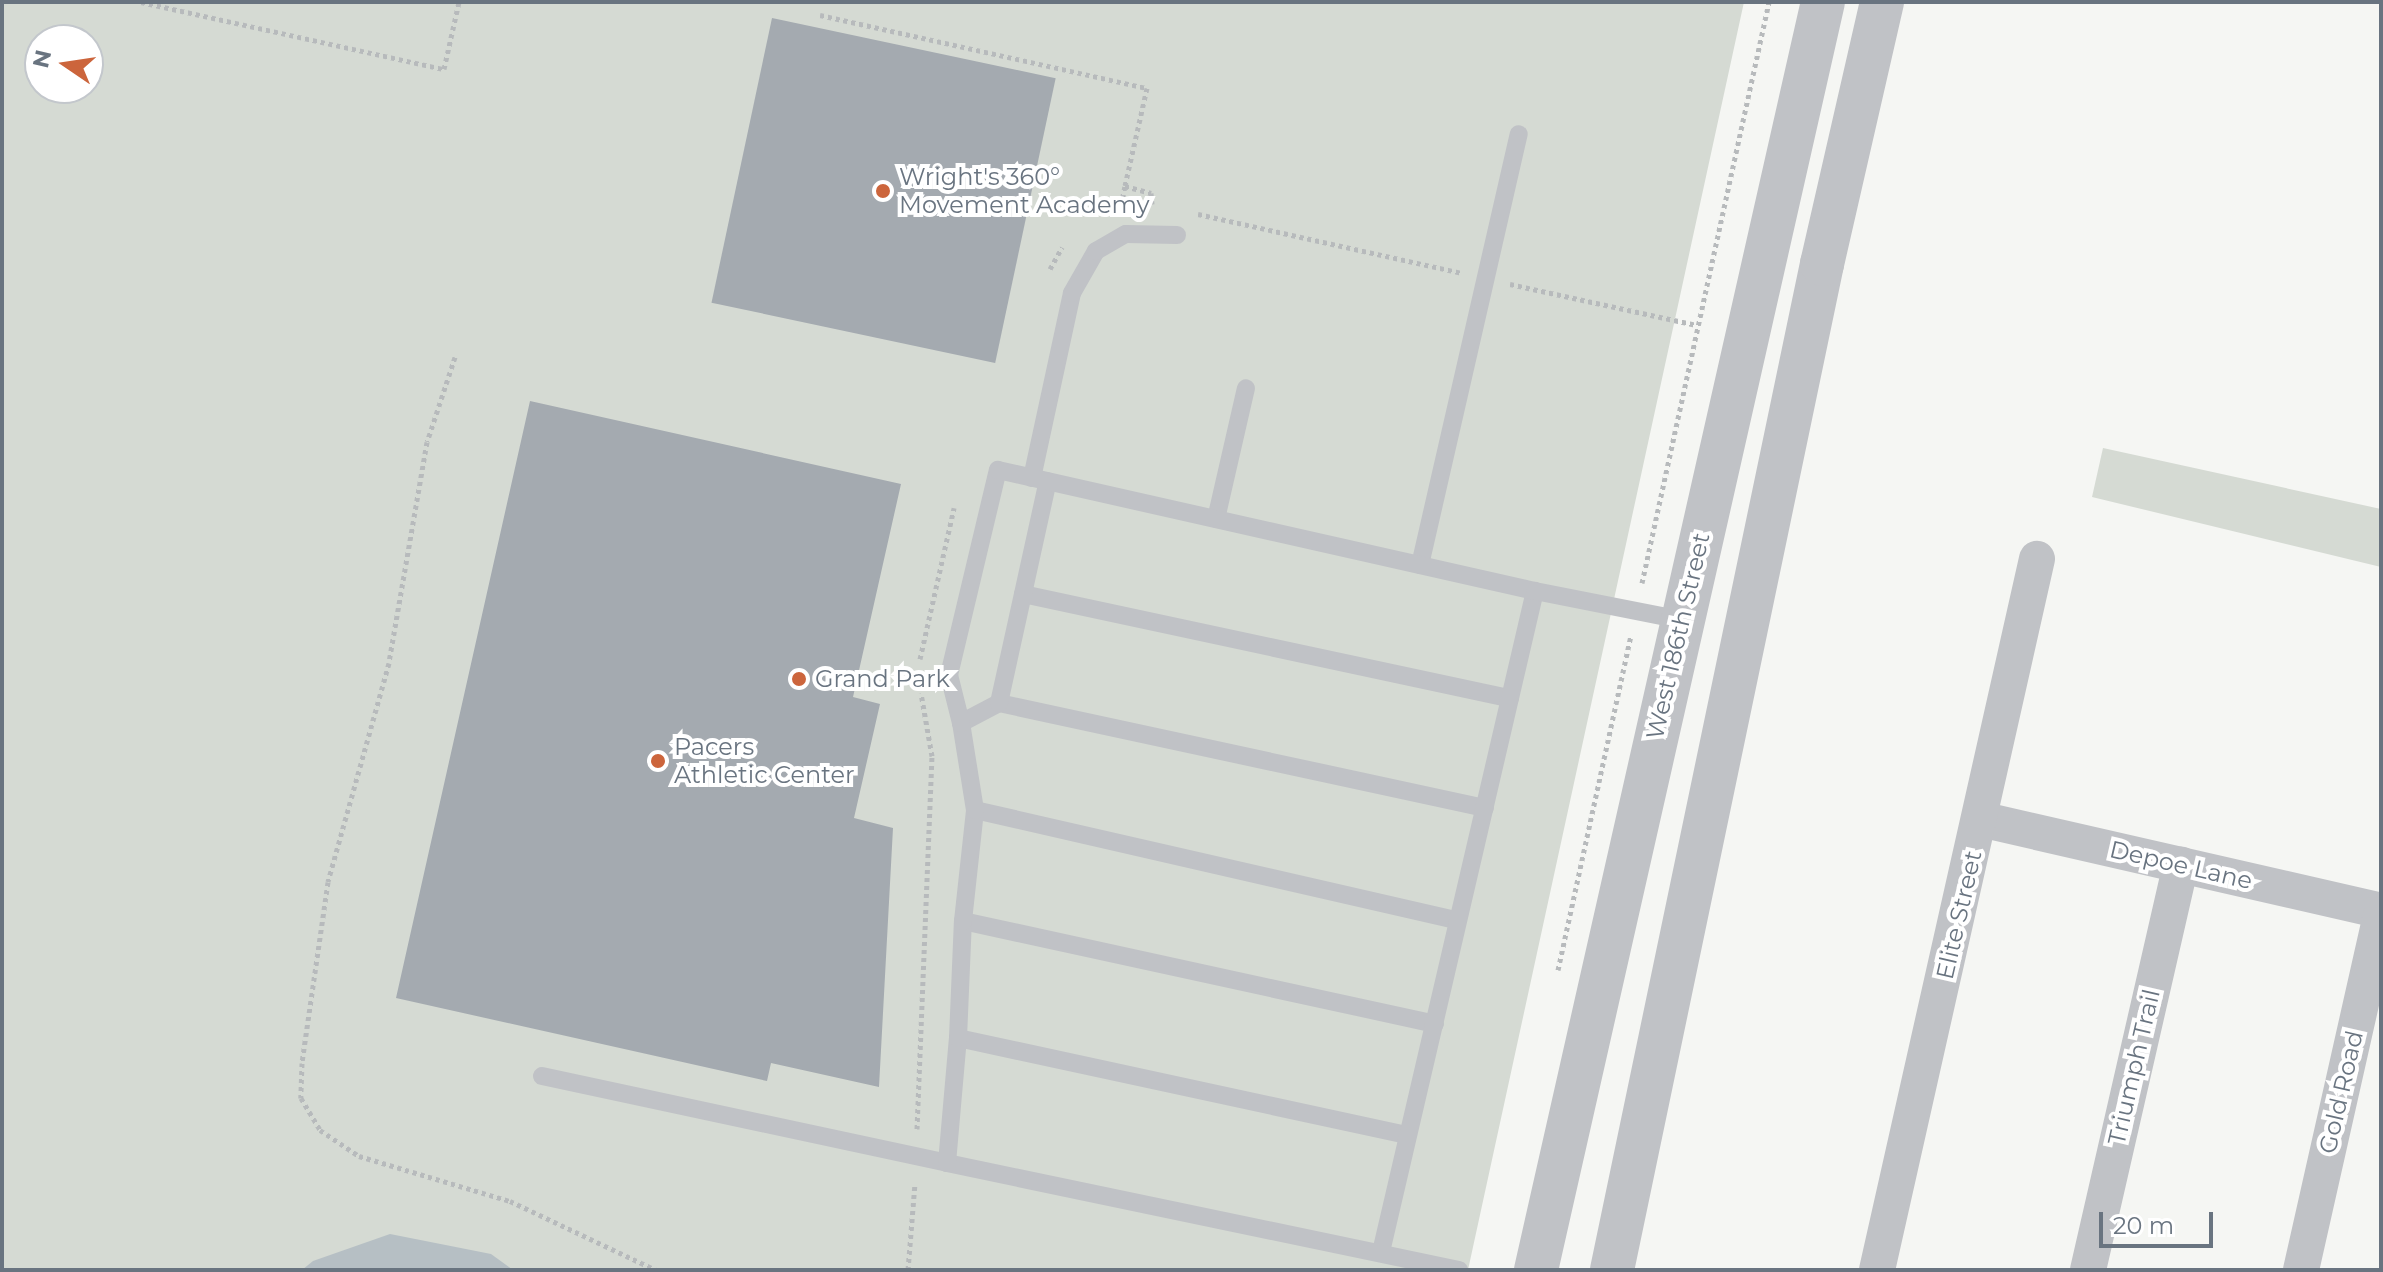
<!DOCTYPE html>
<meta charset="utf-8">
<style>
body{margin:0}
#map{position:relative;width:2383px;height:1272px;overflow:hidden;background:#f5f6f3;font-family:Montserrat,sans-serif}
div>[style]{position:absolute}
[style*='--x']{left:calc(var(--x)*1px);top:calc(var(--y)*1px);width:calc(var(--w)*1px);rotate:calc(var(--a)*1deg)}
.green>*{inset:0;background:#d5dad3}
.water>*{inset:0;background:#b6bfc4}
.building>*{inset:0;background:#a4aab0;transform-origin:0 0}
.path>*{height:5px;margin-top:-2.5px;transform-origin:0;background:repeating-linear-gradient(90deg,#b7babc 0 4px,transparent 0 8px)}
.service>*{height:18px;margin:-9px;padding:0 9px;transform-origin:9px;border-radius:9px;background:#c0c2c6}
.minor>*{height:36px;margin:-18px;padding:0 18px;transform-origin:18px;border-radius:18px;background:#c0c2c6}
.tertiary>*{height:44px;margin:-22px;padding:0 22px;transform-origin:22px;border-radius:22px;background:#c0c2c6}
.dots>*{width:22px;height:22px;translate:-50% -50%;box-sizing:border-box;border:4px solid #fff;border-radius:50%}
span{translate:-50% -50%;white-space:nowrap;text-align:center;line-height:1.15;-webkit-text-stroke:8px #fff;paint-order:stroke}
.poi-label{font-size:24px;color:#697480}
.left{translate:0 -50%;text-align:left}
.street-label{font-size:24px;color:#697480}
.frame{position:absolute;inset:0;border:4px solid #697480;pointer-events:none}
.north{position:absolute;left:24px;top:24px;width:80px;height:80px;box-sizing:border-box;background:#fff;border:2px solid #c3c7cc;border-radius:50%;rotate:283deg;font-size:22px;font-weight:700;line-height:32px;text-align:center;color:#697480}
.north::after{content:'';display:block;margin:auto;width:28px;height:36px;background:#cc653c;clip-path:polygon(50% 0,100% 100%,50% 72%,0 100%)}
.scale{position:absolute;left:2099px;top:1212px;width:114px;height:36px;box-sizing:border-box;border:4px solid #697480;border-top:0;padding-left:10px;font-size:24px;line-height:28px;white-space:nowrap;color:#697480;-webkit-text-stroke:6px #fff;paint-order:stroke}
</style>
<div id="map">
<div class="green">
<div style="clip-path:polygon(evenodd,2px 2px,1744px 2px,1468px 1270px,2px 1270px,2px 2px,40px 40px,88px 40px,88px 88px,40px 88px,40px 40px)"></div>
<div style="clip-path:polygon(2103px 448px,2381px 509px,2381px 567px,2092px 497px)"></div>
</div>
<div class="water">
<div style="clip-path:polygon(390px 1234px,491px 1254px,513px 1270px,302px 1270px,313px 1261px)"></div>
</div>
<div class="building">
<div style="left:772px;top:18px;width:290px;height:291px;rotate:12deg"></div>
<div style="clip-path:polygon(530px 401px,901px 484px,853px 697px,880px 704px,854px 818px,893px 828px,879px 1087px,771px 1063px,767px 1081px,396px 998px)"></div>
</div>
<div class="path">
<div style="--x:141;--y:2;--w:310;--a:12.5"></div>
<div style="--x:444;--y:69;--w:69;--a:-77.4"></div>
<div style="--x:820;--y:15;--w:335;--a:12.6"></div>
<div style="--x:1147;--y:88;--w:100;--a:102.7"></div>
<div style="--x:1121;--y:206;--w:20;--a:-79"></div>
<div style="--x:1125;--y:186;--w:27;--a:15"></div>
<div style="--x:1151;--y:193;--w:11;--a:85"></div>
<div style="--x:1198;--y:214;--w:270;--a:12.6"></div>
<div style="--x:1050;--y:269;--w:25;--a:-61"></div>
<div style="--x:1510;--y:284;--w:191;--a:12.4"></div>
<div style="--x:455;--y:357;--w:89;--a:108.2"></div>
<div style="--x:427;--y:442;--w:224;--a:99.8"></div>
<div style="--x:389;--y:663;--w:227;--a:105.6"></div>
<div style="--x:328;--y:882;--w:183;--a:98.2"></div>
<div style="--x:302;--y:1063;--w:35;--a:92"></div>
<div style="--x:301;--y:1098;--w:37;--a:59"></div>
<div style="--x:320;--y:1130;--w:47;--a:33.7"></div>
<div style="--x:359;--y:1156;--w:158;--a:16.6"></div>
<div style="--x:510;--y:1201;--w:161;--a:25.3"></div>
<div style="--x:1642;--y:583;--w:595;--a:-77.67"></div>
<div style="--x:920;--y:659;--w:155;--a:-77.3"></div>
<div style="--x:1558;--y:970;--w:342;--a:-77.7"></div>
<div style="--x:917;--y:1129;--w:373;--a:-87.7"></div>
<div style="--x:932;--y:756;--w:64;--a:-99.9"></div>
<div style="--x:908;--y:1270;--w:87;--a:-85.4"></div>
</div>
<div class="service">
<div style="--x:1032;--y:478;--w:189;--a:-77.8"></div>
<div style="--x:1072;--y:293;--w:48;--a:-60.3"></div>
<div style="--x:1096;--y:251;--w:34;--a:-30"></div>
<div style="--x:1126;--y:234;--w:51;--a:1.1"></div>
<div style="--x:1216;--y:519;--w:134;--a:-77.1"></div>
<div style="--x:1420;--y:565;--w:442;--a:-77.1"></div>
<div style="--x:1023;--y:594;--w:498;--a:12.1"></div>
<div style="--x:999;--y:703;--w:497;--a:12.2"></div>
<div style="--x:961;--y:723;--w:43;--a:-27.8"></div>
<div style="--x:999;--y:703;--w:227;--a:-77.6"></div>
<div style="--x:975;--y:810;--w:494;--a:12.9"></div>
<div style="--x:963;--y:921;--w:483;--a:12.3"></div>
<div style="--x:958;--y:1038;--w:459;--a:12.2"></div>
<div style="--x:542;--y:1076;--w:414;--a:12.1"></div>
<div style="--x:1381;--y:1252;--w:679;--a:-76.89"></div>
<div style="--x:1459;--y:1270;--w:523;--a:-168.2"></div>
<div style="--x:947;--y:1163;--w:125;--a:-85"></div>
<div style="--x:958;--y:1038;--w:117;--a:-87.6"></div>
<div style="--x:963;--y:921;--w:112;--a:-83.8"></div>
<div style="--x:975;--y:810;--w:88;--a:-99.1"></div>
<div style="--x:961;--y:723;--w:49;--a:-104"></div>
<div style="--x:949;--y:675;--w:211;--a:-76.6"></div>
<div style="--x:998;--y:470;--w:550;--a:12.7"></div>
<div style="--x:1535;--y:591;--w:149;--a:11.2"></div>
</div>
<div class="minor">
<div style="--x:1980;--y:819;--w:411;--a:12.9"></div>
<div style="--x:1877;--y:1270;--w:729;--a:-77.32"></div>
<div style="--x:2088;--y:1270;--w:416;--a:-77.1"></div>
<div style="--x:2301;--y:1270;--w:365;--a:-77.3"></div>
</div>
<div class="tertiary">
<div style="--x:1536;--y:1270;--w:1300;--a:-77.25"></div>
<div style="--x:1612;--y:1270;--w:1028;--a:-78.21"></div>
<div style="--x:1822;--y:264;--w:269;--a:-77.1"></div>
</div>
<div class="dots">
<div style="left:883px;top:191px;background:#cc653c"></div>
<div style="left:799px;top:679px;background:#cc653c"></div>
<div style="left:658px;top:761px;background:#cc653c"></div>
</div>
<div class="poi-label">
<span class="left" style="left:899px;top:191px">Wright's 360°<br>Movement Academy</span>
<span class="left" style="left:815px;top:679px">Grand Park</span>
<span class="left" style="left:674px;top:761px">Pacers<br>Athletic Center</span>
</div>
<div class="street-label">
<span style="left:1678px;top:636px;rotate:-77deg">West 186th Street</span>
<span style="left:2181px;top:865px;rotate:13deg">Depoe Lane</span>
<span style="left:1959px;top:915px;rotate:-77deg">Elite Street</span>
<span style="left:2134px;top:1067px;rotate:-77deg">Triumph Trail</span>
<span style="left:2341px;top:1092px;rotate:-77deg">Gold Road</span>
</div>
<div class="frame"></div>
<div class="north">N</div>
<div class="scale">20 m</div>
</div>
